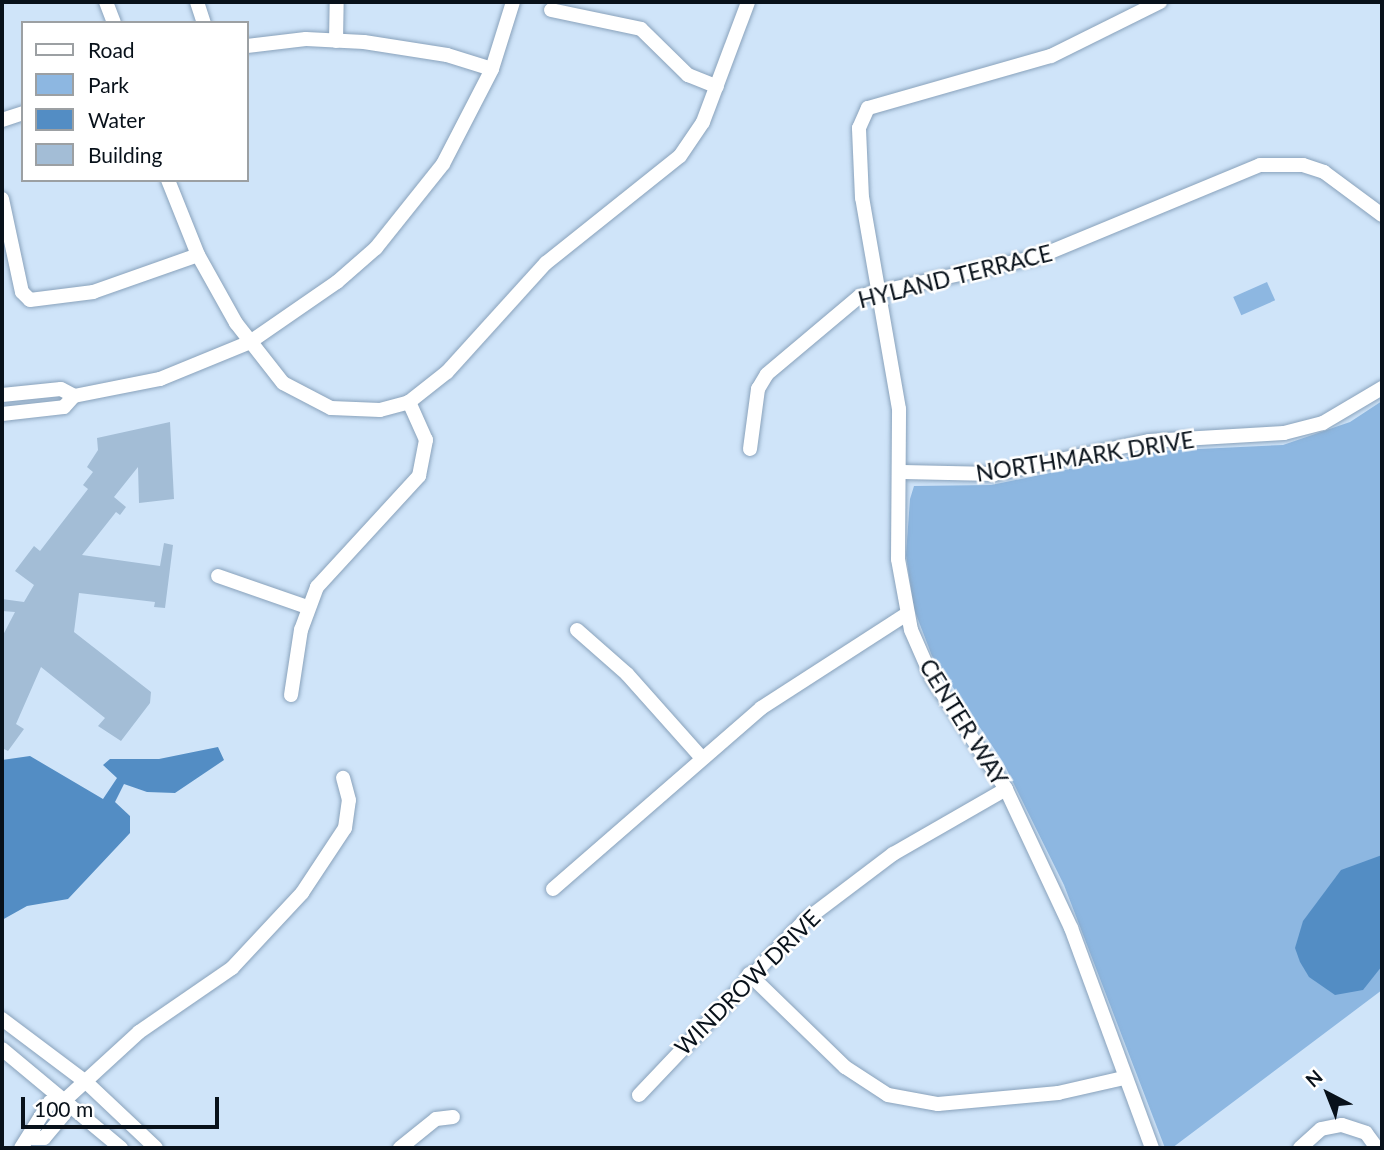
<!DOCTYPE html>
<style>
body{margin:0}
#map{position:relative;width:1384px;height:1150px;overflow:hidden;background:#cfe4f9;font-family:Lato,sans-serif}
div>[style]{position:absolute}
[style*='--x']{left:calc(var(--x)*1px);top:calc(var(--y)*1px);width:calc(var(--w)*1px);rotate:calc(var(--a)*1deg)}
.green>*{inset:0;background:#8db7e1;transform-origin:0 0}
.water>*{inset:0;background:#538dc4}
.building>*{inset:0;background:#a3bdd6}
.roads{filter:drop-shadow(0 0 2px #89a2bb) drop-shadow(0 0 2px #89a2bb)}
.minor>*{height:14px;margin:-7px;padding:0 7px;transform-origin:7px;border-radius:7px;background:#fff}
span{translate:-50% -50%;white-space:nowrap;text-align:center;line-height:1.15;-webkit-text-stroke:5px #fff;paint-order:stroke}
.street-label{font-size:23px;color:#08111a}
.frame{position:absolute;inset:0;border:4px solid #08111a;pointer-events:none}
.legend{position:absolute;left:21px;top:21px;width:228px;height:161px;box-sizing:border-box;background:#fff;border:2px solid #9ca0a3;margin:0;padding:9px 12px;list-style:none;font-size:21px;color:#08111a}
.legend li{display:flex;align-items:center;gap:14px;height:35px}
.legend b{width:35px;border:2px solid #9ca0a3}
.north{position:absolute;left:1293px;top:1059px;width:70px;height:70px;-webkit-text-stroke:5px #fff;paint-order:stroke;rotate:318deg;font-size:19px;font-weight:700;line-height:28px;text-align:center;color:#08111a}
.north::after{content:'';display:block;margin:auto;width:24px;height:32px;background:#08111a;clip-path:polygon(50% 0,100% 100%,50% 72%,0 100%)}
.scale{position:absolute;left:21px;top:1097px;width:198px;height:32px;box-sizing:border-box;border:4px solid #08111a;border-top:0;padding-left:9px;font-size:21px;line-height:24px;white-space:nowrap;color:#08111a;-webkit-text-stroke:5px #fff;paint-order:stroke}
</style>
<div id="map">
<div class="green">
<div style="left:1267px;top:282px;width:20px;height:37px;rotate:66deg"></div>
<div style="clip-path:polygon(1382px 401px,1382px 990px,1172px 1148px,1165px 1148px,1064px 885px,1003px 762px,932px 656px,914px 609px,906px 555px,910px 499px,914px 486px,991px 485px,1157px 451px,1283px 445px,1350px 422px)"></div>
</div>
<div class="water">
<div style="clip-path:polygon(218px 747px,224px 760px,175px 793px,147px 792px,124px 784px,115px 802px,130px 816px,130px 833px,68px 899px,27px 906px,2px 920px,2px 760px,30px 756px,103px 799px,117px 778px,103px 765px,110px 759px,159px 759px)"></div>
<div style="clip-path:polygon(1382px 855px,1382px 966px,1363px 990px,1335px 995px,1309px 977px,1300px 962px,1295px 948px,1303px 921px,1341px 870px)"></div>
</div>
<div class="building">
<div style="clip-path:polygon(170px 422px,174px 499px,139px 503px,138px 467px,114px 497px,126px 507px,120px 515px,116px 512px,82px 555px,160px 566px,164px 543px,173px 545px,165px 608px,154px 607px,155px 602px,79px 593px,74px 632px,151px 692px,150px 703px,121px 741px,98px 726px,105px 718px,41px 667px,16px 724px,24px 729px,8px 751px,2px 748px,2px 637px,15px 612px,2px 611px,2px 599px,24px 602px,34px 585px,15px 571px,34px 546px,40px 551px,88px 489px,83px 485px,93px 472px,87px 467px,98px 450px,97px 438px)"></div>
</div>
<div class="roads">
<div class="minor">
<div style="--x:106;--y:2;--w:22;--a:69"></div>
<div style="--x:197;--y:2;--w:22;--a:72"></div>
<div style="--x:551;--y:10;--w:92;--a:11.9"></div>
<div style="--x:641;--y:29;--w:66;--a:44.4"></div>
<div style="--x:688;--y:75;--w:31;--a:22"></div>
<div style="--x:336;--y:41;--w:39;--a:-89"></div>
<div style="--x:247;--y:46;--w:59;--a:-6.8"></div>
<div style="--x:306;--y:39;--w:58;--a:3"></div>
<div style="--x:364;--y:42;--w:84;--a:8.9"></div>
<div style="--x:447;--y:55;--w:47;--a:17.3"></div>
<div style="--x:2;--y:120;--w:22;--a:-18"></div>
<div style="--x:168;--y:180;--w:81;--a:68.2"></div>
<div style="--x:198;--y:255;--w:78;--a:60.8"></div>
<div style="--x:236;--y:323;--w:76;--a:51.9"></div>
<div style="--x:283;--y:383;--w:54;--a:27.5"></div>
<div style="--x:331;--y:408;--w:49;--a:2.3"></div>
<div style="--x:380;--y:410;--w:30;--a:-15"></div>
<div style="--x:409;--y:402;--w:48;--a:-38.3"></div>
<div style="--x:447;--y:372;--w:147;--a:-47.8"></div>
<div style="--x:546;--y:263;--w:171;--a:-38.6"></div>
<div style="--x:680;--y:156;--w:41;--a:-55.9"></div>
<div style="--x:703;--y:122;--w:128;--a:-69.4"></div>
<div style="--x:2;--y:199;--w:95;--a:77.9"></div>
<div style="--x:22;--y:292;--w:11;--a:45"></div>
<div style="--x:30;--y:300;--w:64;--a:-7.2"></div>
<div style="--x:93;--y:292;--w:111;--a:-19.4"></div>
<div style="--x:2;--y:395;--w:59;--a:-5.8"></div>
<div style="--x:61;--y:389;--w:15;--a:28"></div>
<div style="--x:74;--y:396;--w:88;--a:-11.2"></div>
<div style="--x:160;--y:379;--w:97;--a:-22.3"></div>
<div style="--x:250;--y:342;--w:106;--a:-34.6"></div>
<div style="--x:337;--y:282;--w:52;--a:-41.1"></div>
<div style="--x:376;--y:248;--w:107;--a:-51.4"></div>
<div style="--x:443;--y:164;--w:107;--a:-62.7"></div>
<div style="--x:492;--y:69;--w:70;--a:-72.6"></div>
<div style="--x:2;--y:414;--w:62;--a:-6.4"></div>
<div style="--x:64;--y:407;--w:15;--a:-48"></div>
<div style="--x:750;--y:449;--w:61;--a:-82.4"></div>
<div style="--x:758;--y:389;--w:17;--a:-59"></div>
<div style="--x:767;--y:374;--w:121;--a:-40"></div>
<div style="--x:860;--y:296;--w:182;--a:-12.4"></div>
<div style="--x:1038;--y:257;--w:240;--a:-22.5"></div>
<div style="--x:1260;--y:165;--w:43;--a:0"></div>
<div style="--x:1303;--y:165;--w:22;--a:18"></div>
<div style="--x:1324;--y:172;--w:72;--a:36.6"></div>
<div style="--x:903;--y:472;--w:91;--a:1.3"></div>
<div style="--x:994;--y:474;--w:158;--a:-12"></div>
<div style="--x:1149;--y:441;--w:135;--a:-3.4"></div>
<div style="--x:1284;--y:433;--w:40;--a:-14.4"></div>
<div style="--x:1323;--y:423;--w:69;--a:-30.7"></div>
<div style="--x:218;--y:576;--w:94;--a:19.2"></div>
<div style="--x:577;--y:630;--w:67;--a:41.3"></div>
<div style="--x:627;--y:674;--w:111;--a:48.3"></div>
<div style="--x:291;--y:695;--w:66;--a:-81.3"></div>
<div style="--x:301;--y:630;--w:46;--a:-69.6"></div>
<div style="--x:317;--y:587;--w:151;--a:-47.4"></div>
<div style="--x:419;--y:476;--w:37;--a:-79"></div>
<div style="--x:426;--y:440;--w:42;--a:-114.1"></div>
<div style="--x:553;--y:889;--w:276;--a:-41"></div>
<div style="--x:761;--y:708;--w:174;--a:-32.8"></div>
<div style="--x:749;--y:974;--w:134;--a:44.1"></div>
<div style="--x:845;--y:1067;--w:51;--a:33.1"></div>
<div style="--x:888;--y:1095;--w:51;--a:10.2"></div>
<div style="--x:938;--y:1104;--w:121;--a:-5.2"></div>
<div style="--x:1058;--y:1093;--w:68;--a:-12.8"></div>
<div style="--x:2;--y:1019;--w:105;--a:36.9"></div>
<div style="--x:86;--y:1082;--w:96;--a:43.3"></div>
<div style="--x:2;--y:1049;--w:155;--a:39.8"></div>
<div style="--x:639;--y:1095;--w:238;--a:-46.5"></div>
<div style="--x:803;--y:922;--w:113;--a:-37.1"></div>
<div style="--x:893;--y:854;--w:130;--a:-29.9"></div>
<div style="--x:32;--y:1138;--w:12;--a:0"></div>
<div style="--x:44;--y:1138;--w:31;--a:-50"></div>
<div style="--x:64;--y:1114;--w:15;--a:-82"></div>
<div style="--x:21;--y:1148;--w:54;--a:-57.8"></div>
<div style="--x:50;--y:1102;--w:16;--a:-11"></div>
<div style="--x:66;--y:1099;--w:99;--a:-42.5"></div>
<div style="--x:139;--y:1032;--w:113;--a:-34.5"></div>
<div style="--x:232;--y:968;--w:103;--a:-47"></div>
<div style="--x:302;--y:893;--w:78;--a:-56.5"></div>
<div style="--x:345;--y:828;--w:28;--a:-82"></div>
<div style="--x:349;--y:800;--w:23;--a:-105"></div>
<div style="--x:400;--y:1148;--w:46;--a:-38.9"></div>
<div style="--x:436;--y:1119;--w:17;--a:-7"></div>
<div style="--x:1152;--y:1148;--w:234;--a:-110.2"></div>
<div style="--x:1071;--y:928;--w:153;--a:-115.1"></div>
<div style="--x:1006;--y:789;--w:133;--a:-123.7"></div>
<div style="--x:932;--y:678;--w:52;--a:-113.6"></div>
<div style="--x:911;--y:630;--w:72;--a:-100.4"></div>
<div style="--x:898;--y:559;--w:150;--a:-89.6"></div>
<div style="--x:899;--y:409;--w:214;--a:-99.9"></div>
<div style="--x:862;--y:198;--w:70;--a:-92.5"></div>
<div style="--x:859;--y:128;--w:22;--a:-66"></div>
<div style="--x:868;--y:108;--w:190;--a:-15.9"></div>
<div style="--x:1051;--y:56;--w:122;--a:-26.4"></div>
<div style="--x:1300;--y:1148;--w:28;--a:-42"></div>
<div style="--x:1321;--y:1129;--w:21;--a:-11"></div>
<div style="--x:1342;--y:1125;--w:25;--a:18"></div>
<div style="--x:1366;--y:1133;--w:19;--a:54"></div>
</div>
</div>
<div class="street-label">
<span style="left:955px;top:276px;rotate:-14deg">HYLAND TERRACE</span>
<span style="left:1085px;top:456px;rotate:-9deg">NORTHMARK DRIVE</span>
<span style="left:964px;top:722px;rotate:58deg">CENTER WAY</span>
<span style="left:747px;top:982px;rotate:-45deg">WINDROW DRIVE</span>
</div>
<div class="frame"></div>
<ul class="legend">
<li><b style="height:9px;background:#fff"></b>Road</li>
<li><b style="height:19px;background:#8db7e1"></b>Park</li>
<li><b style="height:19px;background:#538dc4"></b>Water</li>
<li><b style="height:19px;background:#a3bdd6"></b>Building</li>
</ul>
<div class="north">N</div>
<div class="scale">100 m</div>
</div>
